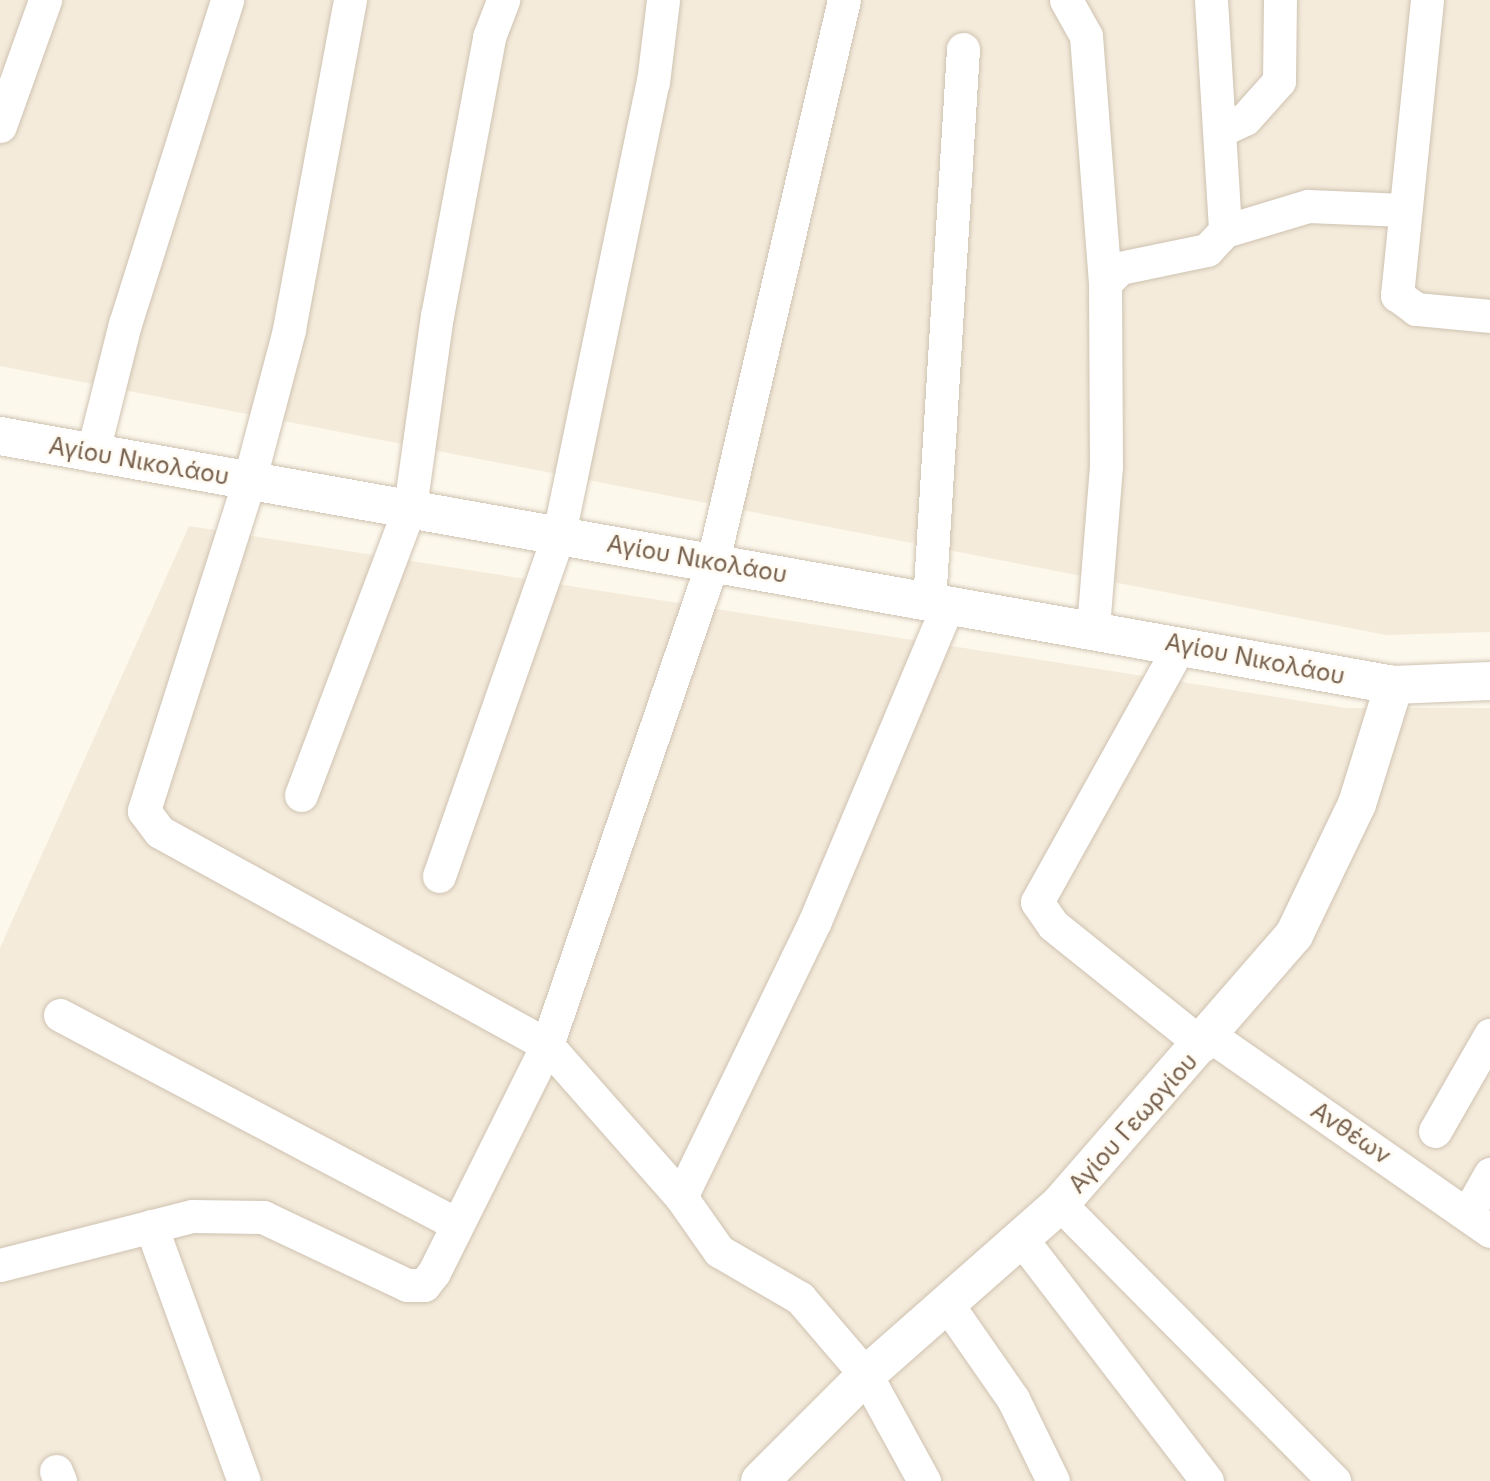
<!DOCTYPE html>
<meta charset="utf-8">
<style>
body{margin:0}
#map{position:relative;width:1490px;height:1481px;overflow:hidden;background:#fcf8ec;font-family:Inter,sans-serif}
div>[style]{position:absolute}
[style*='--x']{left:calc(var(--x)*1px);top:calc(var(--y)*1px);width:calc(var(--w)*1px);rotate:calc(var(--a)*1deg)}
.residential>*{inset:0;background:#f4ebdb}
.roads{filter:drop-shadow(0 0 2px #cfc2b1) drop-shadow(0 0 2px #cfc2b1)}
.minor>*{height:33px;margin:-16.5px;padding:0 16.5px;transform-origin:16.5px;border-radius:16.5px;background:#fff}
.tertiary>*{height:38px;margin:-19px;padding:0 19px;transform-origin:19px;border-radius:19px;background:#fff}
span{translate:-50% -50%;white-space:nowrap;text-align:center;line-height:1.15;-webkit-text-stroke:5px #fffbf3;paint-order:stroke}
.street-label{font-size:24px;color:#78624f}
</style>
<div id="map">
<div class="residential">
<div style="clip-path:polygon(0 0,1490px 0,1490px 632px,1386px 635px,0 366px)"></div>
<div style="clip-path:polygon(189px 526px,1346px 708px,1490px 708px,1490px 1481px,0 1481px,0 948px)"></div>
</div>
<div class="roads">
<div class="minor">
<div style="--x:350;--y:0;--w:336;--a:100.5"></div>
<div style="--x:289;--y:330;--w:156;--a:104.8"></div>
<div style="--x:249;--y:481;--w:346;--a:107.7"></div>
<div style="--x:144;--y:811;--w:26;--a:53"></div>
<div style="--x:160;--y:832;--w:442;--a:28.8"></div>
<div style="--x:547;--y:1045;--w:203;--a:48.6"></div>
<div style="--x:681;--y:1197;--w:66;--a:54.9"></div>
<div style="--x:719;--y:1251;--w:94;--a:30.1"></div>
<div style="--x:800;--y:1298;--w:101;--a:49.4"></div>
<div style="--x:866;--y:1375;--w:121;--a:61.3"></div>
<div style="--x:1066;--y:0;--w:41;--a:60.9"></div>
<div style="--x:1086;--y:36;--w:248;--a:85.6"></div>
<div style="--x:1105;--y:283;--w:183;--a:89.7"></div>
<div style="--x:1106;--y:466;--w:163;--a:94.6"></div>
<div style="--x:1211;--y:0;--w:231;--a:86.5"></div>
<div style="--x:1427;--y:0;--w:297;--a:95.8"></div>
<div style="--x:1397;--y:295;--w:24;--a:36"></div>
<div style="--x:1416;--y:309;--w:74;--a:5.4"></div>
<div style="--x:0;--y:126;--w:134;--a:-70.3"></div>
<div style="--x:1221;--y:130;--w:26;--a:-25"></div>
<div style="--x:1245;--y:119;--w:51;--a:-48.2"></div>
<div style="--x:1279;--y:81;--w:81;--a:-89.3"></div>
<div style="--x:1105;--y:283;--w:21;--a:-45"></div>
<div style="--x:1120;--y:268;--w:89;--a:-11.7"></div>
<div style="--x:1207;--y:250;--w:26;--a:-47"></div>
<div style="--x:1225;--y:231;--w:87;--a:-16.8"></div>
<div style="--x:1308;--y:206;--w:97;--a:2.4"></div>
<div style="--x:92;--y:455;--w:135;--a:-75.9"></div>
<div style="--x:125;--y:324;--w:340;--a:-72.5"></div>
<div style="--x:929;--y:603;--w:555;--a:-86.49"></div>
<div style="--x:1180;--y:645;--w:294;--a:119.1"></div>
<div style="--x:1037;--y:902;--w:28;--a:55"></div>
<div style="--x:1053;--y:925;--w:192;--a:38.7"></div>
<div style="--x:301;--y:795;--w:308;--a:-69.3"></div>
<div style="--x:410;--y:507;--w:193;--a:-82"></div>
<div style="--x:437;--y:316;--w:284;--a:-79.4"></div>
<div style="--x:489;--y:37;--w:40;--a:-69"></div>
<div style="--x:439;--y:876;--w:362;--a:-70.7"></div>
<div style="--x:559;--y:534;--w:462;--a:-78.3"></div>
<div style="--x:653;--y:82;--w:83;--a:-83"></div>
<div style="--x:60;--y:1015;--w:446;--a:27.8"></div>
<div style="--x:1212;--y:1037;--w:339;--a:34.9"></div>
<div style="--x:1435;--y:1131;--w:111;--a:-60.2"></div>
<div style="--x:681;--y:1197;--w:307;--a:-64.1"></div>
<div style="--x:815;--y:921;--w:341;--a:-67.2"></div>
<div style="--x:1060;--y:1204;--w:390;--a:45.3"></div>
<div style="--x:1468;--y:1213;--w:45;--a:-60.6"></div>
<div style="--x:151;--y:1226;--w:271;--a:70"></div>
<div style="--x:1023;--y:1241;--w:302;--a:52.5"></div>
<div style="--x:0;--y:1265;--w:198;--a:-14.3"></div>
<div style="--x:192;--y:1216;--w:71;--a:0.8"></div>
<div style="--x:263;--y:1217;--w:159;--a:25.3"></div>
<div style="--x:407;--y:1285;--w:17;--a:0"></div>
<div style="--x:424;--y:1285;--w:16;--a:-52"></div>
<div style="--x:434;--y:1272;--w:254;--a:-63.5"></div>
<div style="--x:547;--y:1045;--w:512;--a:-71.07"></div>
<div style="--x:713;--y:561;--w:576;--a:-76.86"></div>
<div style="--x:947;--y:1304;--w:116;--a:55.2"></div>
<div style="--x:1013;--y:1399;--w:91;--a:64"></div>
<div style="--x:56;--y:1471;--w:11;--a:68"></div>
</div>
<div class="tertiary">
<div style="--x:0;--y:436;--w:1416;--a:10.13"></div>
<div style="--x:1394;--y:685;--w:96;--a:-2.4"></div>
<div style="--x:760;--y:1481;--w:150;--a:-45"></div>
<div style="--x:866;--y:1375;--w:259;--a:-41.4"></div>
<div style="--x:1060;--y:1204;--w:357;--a:-49"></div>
<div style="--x:1294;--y:935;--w:145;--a:-64.3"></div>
<div style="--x:1357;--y:804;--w:125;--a:-72.7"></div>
</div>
</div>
<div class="street-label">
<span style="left:139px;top:461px;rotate:10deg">Αγίου Νικολάου</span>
<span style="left:697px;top:559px;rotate:10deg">Αγίου Νικολάου</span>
<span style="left:1255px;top:659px;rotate:11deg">Αγίου Νικολάου</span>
<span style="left:1133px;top:1123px;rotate:-48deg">Αγίου Γεωργίου</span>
<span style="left:1351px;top:1133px;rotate:34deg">Ανθέων</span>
</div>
</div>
